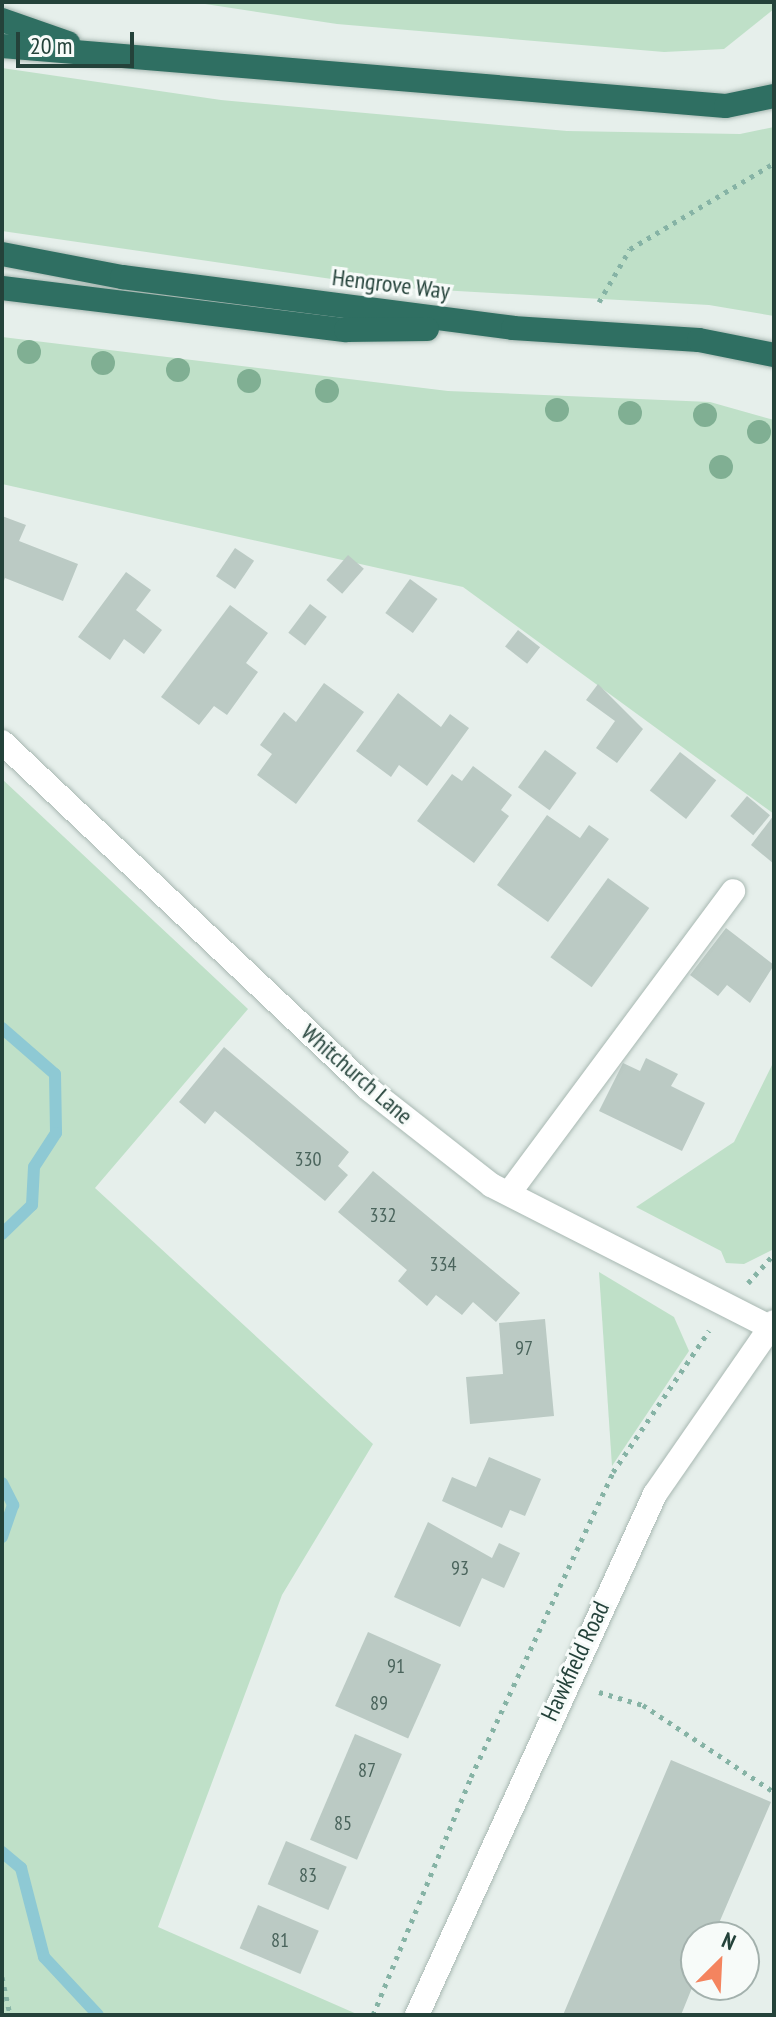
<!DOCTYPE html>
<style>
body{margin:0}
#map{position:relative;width:776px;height:2017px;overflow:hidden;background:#e6efeb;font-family:"PT Sans Narrow",sans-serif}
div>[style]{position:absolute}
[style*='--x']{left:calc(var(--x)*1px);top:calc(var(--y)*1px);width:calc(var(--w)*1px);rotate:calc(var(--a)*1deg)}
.green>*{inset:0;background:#bfe0c8}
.stream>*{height:12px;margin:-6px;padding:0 6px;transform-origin:6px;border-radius:6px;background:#8ec9d4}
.building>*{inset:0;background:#bbcac4;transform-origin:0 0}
.path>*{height:5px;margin-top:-2.5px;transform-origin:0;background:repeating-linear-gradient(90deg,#86b3a5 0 4px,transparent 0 10px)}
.roads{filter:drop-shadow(0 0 2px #a8b8b2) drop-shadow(0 0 2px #a8b8b2)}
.minor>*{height:24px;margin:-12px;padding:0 12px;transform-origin:12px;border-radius:12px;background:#fff}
.highway>*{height:24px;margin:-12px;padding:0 12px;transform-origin:12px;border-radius:12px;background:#2f6f62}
.trees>*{width:24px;height:24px;margin:-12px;border-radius:50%;background:#80af93}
span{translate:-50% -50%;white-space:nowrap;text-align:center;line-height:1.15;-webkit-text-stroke:6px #f7fbf9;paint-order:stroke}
.number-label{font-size:20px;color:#4a645c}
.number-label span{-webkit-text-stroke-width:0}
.street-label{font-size:24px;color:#24423a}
.frame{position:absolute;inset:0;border:4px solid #24423a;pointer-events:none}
.north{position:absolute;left:680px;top:1921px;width:80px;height:80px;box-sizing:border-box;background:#f7fbf9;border:2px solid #a3b1ad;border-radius:50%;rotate:24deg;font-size:22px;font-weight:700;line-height:32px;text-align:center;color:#24423a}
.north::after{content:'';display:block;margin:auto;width:28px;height:36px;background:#f4845f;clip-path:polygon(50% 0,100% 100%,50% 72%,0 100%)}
.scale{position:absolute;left:16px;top:32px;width:118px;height:36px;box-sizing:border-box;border:4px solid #24423a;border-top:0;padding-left:10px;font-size:24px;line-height:28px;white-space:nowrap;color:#24423a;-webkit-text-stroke:6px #f7fbf9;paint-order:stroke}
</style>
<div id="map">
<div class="green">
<div style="clip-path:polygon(192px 2px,774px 2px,774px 9px,724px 49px,664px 52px,337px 24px)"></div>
<div style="clip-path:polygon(2px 68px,221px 100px,567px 131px,740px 134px,774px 127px,774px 316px,709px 305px,387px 287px,2px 231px)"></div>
<div style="clip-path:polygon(2px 337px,448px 391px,710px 402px,774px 420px,774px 814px,463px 587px,2px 484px)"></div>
<div style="clip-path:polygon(2px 779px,248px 1009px,95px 1188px,373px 1444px,282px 1595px,158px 1927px,359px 2015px,2px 2015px)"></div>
<div style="clip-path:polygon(774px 1061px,774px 1249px,744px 1264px,726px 1263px,721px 1251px,636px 1207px,734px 1142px)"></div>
<div style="clip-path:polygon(599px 1272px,674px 1317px,689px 1351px,612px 1466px)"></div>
</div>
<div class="stream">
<div style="--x:2;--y:1028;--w:70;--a:41"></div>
<div style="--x:55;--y:1074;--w:59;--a:89"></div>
<div style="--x:56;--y:1133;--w:40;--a:122.9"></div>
<div style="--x:34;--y:1167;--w:38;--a:93"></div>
<div style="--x:32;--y:1205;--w:42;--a:136"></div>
<div style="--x:2;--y:1483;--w:25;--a:63"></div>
<div style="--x:13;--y:1505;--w:34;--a:109"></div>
<div style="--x:2;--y:1852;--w:25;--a:40"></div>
<div style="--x:21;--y:1868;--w:92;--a:75.5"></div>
<div style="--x:44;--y:1957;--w:79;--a:47"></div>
</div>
<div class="building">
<div style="clip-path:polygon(2px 516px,26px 525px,19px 541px,78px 564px,63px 601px,5px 578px,2px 586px)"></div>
<div style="left:235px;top:548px;width:23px;height:34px;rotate:34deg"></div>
<div style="left:348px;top:555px;width:21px;height:33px;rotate:41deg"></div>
<div style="clip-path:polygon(126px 572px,151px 590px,136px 610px,162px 630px,144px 654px,124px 639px,110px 660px,78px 637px)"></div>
<div style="left:410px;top:579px;width:34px;height:42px;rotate:36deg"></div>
<div style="left:310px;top:604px;width:21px;height:36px;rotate:37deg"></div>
<div style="clip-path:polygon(230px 605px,268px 633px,246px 663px,258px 672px,227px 715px,214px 706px,199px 725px,161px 697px)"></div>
<div style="left:518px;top:630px;width:28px;height:21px;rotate:38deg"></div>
<div style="clip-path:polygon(324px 683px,364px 712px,296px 804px,257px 775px,272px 754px,260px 745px,284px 712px,296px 722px)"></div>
<div style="clip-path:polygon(598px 684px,643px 729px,617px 763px,596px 748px,615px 721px,586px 700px)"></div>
<div style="clip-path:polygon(398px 693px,441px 727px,450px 714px,469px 728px,427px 786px,399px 765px,391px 777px,356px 751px)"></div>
<div style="left:545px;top:750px;width:39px;height:46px;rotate:36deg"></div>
<div style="left:680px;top:752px;width:46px;height:49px;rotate:38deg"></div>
<div style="clip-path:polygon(473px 766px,512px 795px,501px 810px,509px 816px,474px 863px,417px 821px,452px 774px,462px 781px)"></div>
<div style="left:747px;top:796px;width:30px;height:26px;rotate:40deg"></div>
<div style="clip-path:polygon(547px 815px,580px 838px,589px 825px,609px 839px,548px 922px,497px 885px)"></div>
<div style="clip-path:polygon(774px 815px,774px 864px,751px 845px)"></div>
<div style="left:608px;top:878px;width:51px;height:98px;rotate:36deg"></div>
<div style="clip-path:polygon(726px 928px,774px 965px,750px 1003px,727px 985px,718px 996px,690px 975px)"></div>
<div style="clip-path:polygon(224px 1047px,349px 1152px,338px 1166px,348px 1175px,325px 1201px,215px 1111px,205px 1124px,179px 1102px)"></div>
<div style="clip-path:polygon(646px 1058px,678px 1074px,671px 1086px,705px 1103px,682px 1151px,599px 1111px,623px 1063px,640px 1071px)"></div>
<div style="clip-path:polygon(373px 1171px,520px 1293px,496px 1322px,473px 1302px,462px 1315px,436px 1295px,427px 1306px,398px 1281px,407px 1270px,338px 1212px)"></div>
<div style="clip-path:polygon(545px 1319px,554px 1416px,470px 1424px,466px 1377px,503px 1374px,499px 1323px)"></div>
<div style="clip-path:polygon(489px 1457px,541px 1479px,525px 1516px,510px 1510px,502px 1528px,442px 1501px,452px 1477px,476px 1487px)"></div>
<div style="clip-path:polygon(428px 1522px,492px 1558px,499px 1543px,520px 1553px,504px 1588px,482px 1578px,460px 1627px,394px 1597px)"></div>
<div style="left:368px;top:1632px;width:80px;height:81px;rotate:24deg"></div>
<div style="left:355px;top:1734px;width:51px;height:115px;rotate:23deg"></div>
<div style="clip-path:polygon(671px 1760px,771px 1802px,713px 1937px,696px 1937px,696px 1978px,681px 2015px,563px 2015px)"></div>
<div style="left:286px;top:1841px;width:66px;height:47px;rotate:23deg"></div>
<div style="left:258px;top:1905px;width:66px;height:47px;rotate:23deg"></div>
</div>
<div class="path">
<div style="--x:599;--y:302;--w:61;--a:-59.7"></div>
<div style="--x:630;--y:249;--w:168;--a:-30.8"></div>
<div style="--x:748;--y:1283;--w:39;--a:-48"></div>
<div style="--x:599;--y:1692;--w:46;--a:16.5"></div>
<div style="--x:643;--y:1705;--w:157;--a:33.6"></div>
<div style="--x:2;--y:1977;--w:39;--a:78"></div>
<div style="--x:373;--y:2015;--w:257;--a:-67.6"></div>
<div style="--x:471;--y:1777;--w:336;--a:-65"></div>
<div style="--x:613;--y:1472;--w:171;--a:-55.8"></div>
</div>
<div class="roads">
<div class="minor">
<div style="--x:2;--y:742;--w:506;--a:43.4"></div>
<div style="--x:370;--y:1090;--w:154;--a:38.1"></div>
<div style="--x:491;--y:1185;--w:313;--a:27"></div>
<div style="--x:509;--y:1193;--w:376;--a:-53.4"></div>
<div style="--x:417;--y:2015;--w:573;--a:-65.45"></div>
<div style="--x:655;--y:1494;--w:209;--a:-55.3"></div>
</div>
<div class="highway">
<div style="--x:2;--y:20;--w:70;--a:19.2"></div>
<div style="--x:2;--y:46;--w:726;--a:4.74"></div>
<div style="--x:726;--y:106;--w:49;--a:-11.8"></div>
<div style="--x:2;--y:254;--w:122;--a:10.9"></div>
<div style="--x:122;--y:277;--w:394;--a:7.4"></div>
<div style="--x:513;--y:328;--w:186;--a:3.7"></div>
<div style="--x:699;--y:340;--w:76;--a:11.3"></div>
<div style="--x:2;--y:288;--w:347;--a:7"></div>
<div style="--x:346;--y:330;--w:81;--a:-0.7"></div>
</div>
</div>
<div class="trees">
<div style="left:29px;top:352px"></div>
<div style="left:103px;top:363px"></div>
<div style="left:178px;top:370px"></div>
<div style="left:249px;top:381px"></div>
<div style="left:327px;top:391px"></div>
<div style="left:557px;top:410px"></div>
<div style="left:630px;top:413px"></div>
<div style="left:705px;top:415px"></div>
<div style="left:759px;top:432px"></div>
<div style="left:721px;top:467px"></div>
</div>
<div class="number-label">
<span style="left:308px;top:1159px">330</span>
<span style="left:383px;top:1215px">332</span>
<span style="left:443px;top:1264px">334</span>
<span style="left:524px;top:1348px">97</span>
<span style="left:460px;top:1568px">93</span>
<span style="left:396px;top:1666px">91</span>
<span style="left:379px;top:1703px">89</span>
<span style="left:367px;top:1770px">87</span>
<span style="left:343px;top:1823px">85</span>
<span style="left:308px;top:1875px">83</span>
<span style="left:280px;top:1940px">81</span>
</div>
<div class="street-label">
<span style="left:391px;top:284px;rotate:7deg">Hengrove Way</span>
<span style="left:357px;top:1074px;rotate:41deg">Whitchurch Lane</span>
<span style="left:575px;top:1661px;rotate:-65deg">Hawkfield Road</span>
</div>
<div class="frame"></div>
<div class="north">N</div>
<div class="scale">20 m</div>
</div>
